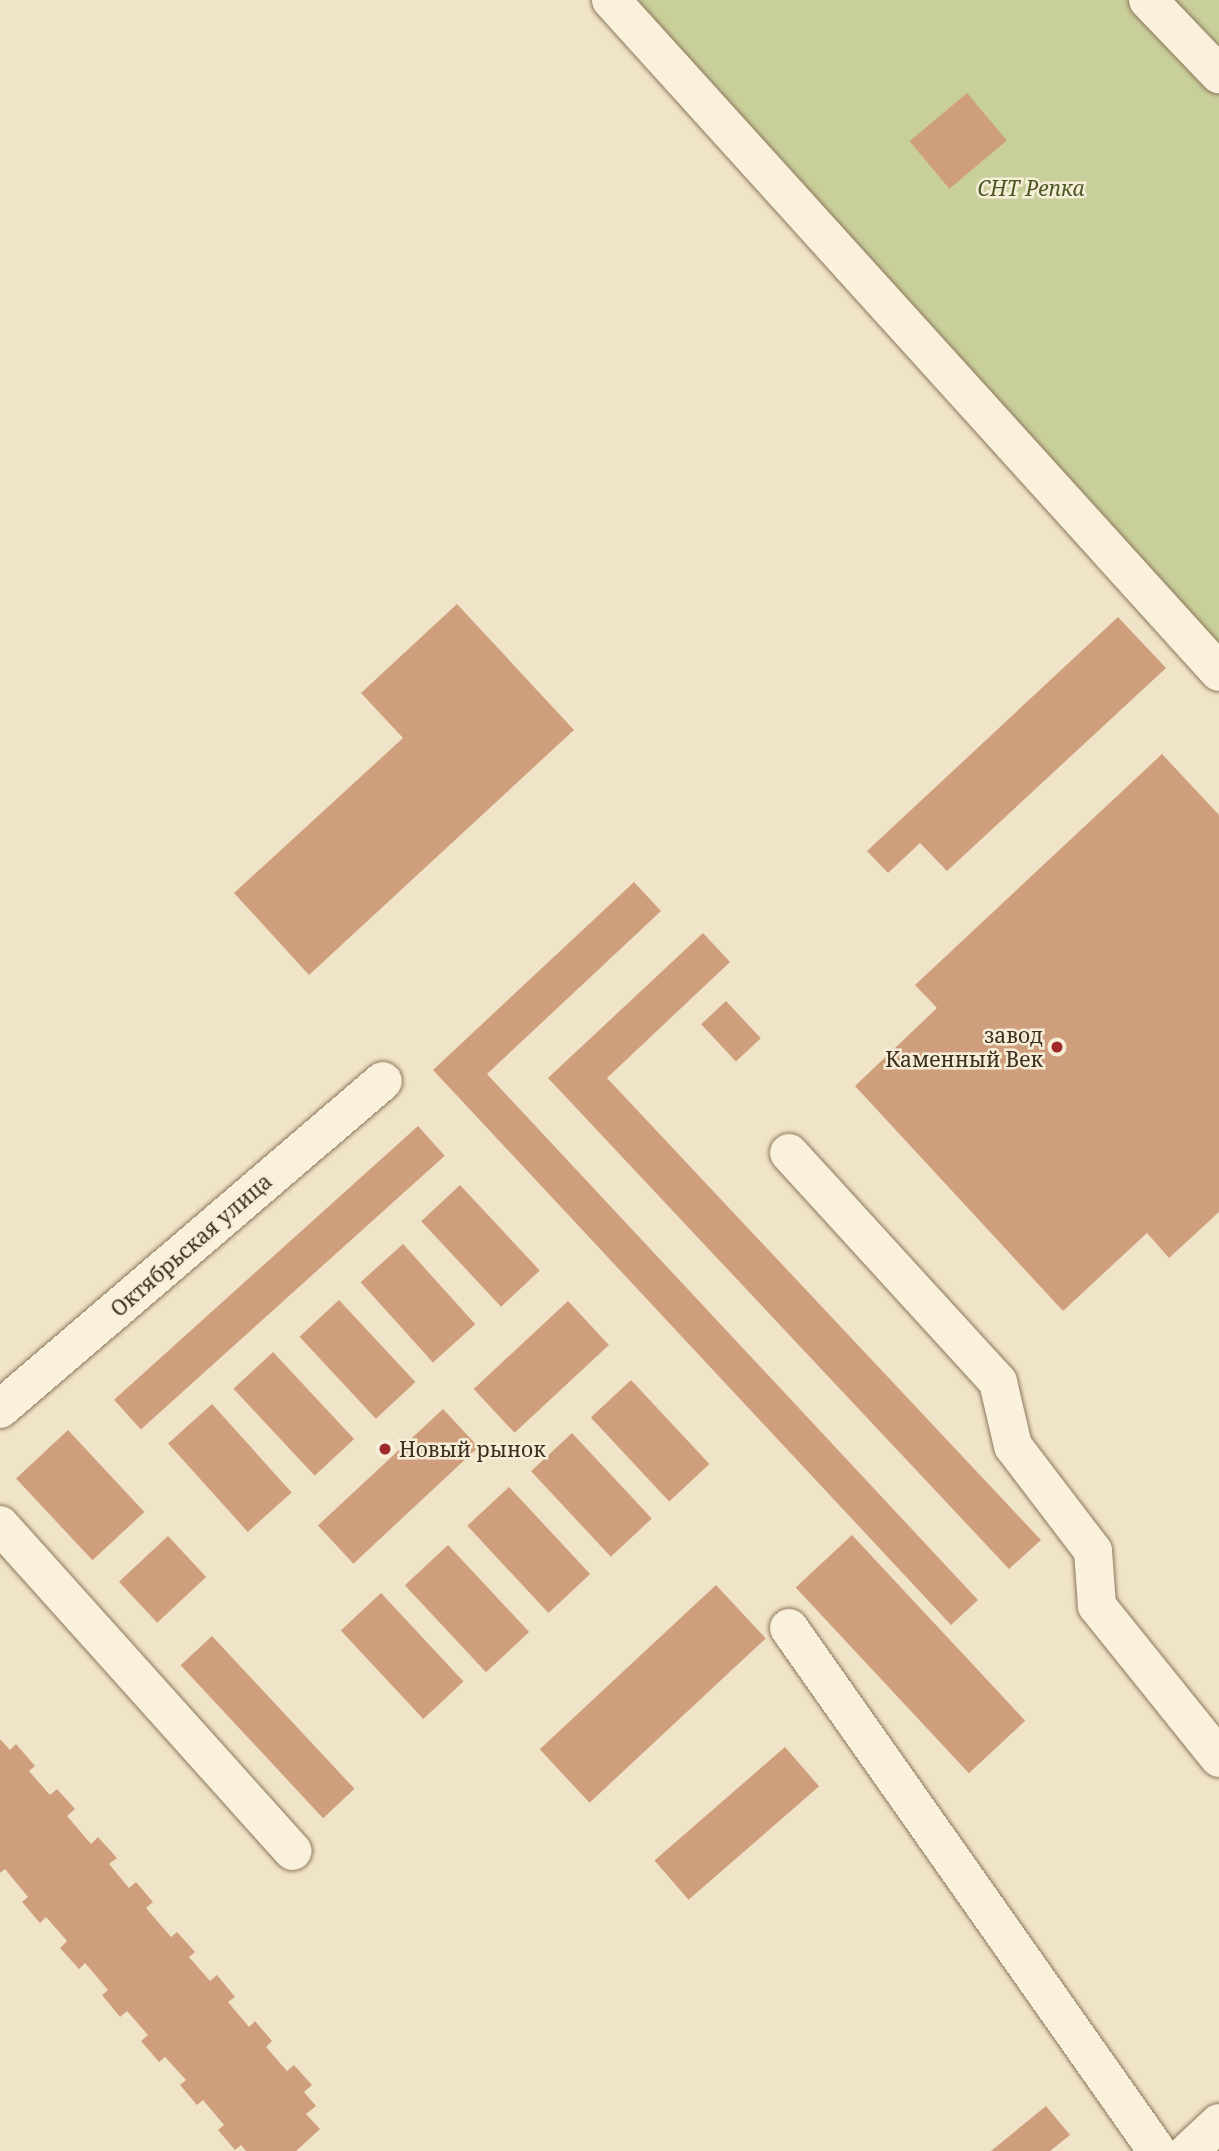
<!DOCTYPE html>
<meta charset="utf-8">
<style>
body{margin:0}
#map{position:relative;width:1219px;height:2151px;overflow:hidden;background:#f0e4c8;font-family:"Noto Serif",serif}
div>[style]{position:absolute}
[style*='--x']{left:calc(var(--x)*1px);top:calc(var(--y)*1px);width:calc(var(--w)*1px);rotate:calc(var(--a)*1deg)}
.green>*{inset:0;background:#c9cf9b}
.building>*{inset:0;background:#cf9f7d;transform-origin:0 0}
.roads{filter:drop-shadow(0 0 2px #8d765c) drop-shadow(0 0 2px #8d765c)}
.minor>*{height:38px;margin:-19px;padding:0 19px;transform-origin:19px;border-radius:19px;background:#faf1dc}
.dots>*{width:19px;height:19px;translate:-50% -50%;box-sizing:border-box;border:4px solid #f7eed8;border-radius:50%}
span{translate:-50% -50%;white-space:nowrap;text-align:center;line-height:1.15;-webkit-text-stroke:5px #f7eed8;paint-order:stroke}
.park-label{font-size:21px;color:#4d5a26;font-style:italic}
.poi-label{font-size:21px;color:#3d2e20}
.right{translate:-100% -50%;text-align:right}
.left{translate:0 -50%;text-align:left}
.street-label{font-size:21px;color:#3d2e20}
</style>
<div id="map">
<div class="green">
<div style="clip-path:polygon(606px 0,1219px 0,1219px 672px)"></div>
</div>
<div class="building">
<div style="left:967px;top:93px;width:62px;height:75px;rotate:50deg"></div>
<div style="clip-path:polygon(457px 604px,574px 730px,309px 975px,234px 893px,403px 738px,361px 693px)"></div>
<div style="clip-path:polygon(1118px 617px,1166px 668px,947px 871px,920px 843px,888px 873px,867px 851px)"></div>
<div style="clip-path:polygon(1162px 754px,1219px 815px,1219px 1212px,1169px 1258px,1147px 1233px,1063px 1311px,855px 1086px,937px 1008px,915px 985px)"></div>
<div style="clip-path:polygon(634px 882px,661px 911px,487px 1074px,978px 1600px,951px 1625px,433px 1070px)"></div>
<div style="clip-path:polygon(703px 933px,730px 962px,607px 1078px,1041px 1540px,1009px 1569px,548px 1078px)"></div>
<div style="left:726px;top:1001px;width:51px;height:34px;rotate:47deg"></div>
<div style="left:418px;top:1126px;width:40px;height:409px;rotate:48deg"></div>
<div style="left:460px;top:1185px;width:117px;height:53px;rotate:47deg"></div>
<div style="left:403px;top:1244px;width:108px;height:57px;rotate:48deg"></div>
<div style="left:339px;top:1300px;width:112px;height:54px;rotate:47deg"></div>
<div style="left:568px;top:1301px;width:60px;height:129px;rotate:47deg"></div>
<div style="left:273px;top:1352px;width:119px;height:54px;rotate:47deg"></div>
<div style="left:631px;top:1380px;width:115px;height:55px;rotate:47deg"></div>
<div style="left:212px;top:1404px;width:119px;height:59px;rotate:48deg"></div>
<div style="left:443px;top:1409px;width:52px;height:171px;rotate:47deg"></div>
<div style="left:68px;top:1430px;width:112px;height:71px;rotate:47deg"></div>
<div style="left:572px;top:1433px;width:117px;height:56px;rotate:47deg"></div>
<div style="left:509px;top:1487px;width:119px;height:57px;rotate:47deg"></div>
<div style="left:852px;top:1535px;width:254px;height:77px;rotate:47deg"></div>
<div style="left:168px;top:1536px;width:56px;height:67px;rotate:47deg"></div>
<div style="left:448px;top:1545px;width:119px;height:59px;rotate:47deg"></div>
<div style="left:716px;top:1585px;width:73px;height:241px;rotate:47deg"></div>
<div style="left:381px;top:1593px;width:121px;height:55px;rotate:47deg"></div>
<div style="left:212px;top:1636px;width:209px;height:43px;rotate:47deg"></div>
<div style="clip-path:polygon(0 1739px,10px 1750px,16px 1744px,35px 1766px,29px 1771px,50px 1795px,57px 1789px,75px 1809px,67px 1816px,91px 1844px,98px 1837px,117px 1858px,109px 1864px,129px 1888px,136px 1882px,153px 1902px,146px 1908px,171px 1937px,177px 1932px,195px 1952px,189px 1957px,210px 1981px,217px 1975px,235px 1997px,228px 2002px,249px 2027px,255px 2021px,272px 2041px,266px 2047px,287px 2071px,294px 2065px,312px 2085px,304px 2092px,316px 2106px,306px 2114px,320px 2129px,296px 2151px,246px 2151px,241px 2145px,235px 2150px,218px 2130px,224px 2125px,203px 2100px,197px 2105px,180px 2085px,186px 2080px,165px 2057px,159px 2062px,141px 2041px,148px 2035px,127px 2011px,120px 2017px,102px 1995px,108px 1990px,85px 1963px,79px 1969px,60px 1948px,67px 1941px,46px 1917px,40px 1923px,22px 1902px,28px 1897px,5px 1869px,0 1873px)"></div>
<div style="left:785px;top:1747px;width:52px;height:173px;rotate:49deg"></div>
<div style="clip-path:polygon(1046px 2106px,1070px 2135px,1050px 2151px,991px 2151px)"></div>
</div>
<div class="roads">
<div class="minor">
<div style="--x:611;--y:0;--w:906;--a:47.86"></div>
<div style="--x:1148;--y:0;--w:103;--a:46.2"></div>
<div style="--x:789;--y:1153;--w:310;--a:47.6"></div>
<div style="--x:998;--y:1382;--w:66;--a:76.8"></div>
<div style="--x:1013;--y:1446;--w:132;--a:52.7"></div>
<div style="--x:1093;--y:1551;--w:55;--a:85.8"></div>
<div style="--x:1097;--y:1606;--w:195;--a:51.2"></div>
<div style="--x:0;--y:1409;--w:504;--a:-40.58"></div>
<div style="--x:0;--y:1525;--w:438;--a:48.1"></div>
<div style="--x:789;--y:1628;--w:639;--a:54.87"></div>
<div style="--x:1189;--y:2151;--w:41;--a:-43"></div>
</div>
</div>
<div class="dots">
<div style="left:1057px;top:1047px;background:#9e2a2b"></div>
<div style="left:385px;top:1449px;background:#9e2a2b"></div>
</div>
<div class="park-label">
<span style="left:1031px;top:188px">СНТ Репка</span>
</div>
<div class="poi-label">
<span class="right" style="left:1043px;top:1047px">завод<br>Каменный Век</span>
<span class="left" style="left:399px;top:1449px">Новый рынок</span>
</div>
<div class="street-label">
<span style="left:191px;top:1245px;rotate:-41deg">Октябрьская улица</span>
</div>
</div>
